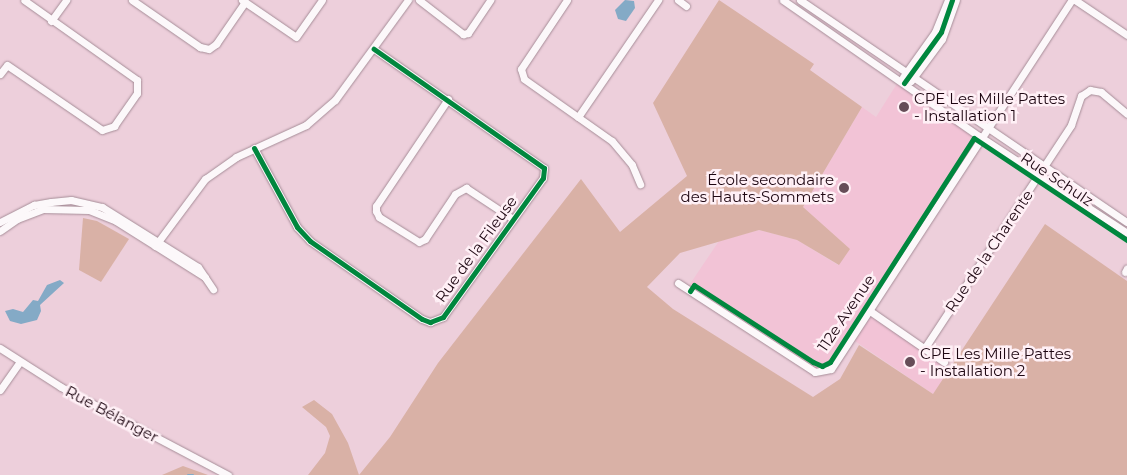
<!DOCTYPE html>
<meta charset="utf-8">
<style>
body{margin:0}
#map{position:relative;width:1127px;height:475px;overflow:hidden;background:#edcfdb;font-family:Montserrat,sans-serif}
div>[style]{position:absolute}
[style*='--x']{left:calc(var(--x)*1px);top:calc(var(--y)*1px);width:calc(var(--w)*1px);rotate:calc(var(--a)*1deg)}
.built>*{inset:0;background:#f2c3d6}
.green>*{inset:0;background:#d9b1a6}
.water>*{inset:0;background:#84aac6}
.stream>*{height:2px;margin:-1px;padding:0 1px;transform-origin:1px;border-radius:1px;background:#84aac6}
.roads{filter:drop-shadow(0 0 1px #a68d98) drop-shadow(0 0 1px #a68d98)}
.minor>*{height:7px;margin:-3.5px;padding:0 3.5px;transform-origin:3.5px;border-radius:3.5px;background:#fcf8fa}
.cycleway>*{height:5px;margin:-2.5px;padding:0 2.5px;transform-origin:2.5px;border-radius:2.5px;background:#00873e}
.dots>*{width:14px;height:14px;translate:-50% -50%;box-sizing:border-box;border:2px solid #fff0f6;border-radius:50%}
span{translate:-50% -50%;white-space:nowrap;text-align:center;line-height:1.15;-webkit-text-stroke:5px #fff0f6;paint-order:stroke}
.poi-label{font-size:15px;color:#1e0712}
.left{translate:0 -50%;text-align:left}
.right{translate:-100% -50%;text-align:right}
.street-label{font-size:15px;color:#1e0712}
</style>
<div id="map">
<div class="built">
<div style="clip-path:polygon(898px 82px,978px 138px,897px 261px,866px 316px,870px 311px,951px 368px,933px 394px,852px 339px,831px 366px,814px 369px,688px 287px,719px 241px,759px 230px,797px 240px,838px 265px,849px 249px,803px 207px,862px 107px,876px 117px)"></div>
</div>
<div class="green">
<div style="clip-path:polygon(719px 0,814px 64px,810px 70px,862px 107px,803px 207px,850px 249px,839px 265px,797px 240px,759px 230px,680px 253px,647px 287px,673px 309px,813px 397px,840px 379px,859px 345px,933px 394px,1045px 224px,1127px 281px,1127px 475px,308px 475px,325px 453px,330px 436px,326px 427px,302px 407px,314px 400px,332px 414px,348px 443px,359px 475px,390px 437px,438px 363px,581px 179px,620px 232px,687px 176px,653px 103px)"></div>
<div style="clip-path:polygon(83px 218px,97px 221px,129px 239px,101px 282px,79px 270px)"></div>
<div style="clip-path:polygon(183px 466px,208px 475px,162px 475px)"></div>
</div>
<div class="water">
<div style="clip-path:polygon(625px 0,634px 1px,635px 8px,626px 21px,618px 19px,615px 10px)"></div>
<div style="clip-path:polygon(60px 280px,64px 283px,40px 305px,41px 311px,37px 320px,21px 324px,10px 321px,5px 311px,13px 309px,23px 312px,33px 300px,38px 301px,47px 285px)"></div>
</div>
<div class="stream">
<div style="--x:188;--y:475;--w:5;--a:0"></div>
</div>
<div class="roads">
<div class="minor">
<div style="--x:132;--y:0;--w:83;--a:34.7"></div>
<div style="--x:200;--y:47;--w:9;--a:13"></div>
<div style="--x:209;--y:49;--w:9;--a:-36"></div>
<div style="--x:216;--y:44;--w:51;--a:-55.4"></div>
<div style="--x:242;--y:0;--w:65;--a:34.4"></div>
<div style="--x:296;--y:37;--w:45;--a:-54.9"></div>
<div style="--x:419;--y:0;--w:56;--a:37.7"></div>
<div style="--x:463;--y:34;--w:5;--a:-11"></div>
<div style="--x:468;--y:33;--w:40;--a:-56"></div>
<div style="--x:567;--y:0;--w:83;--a:123.7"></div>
<div style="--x:521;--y:69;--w:10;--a:73"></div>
<div style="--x:524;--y:79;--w:108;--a:35.2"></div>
<div style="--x:612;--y:141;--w:31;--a:50"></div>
<div style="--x:632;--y:165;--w:21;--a:67"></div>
<div style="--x:678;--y:0;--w:10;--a:37"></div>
<div style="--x:783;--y:0;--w:239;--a:34.8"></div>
<div style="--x:979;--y:136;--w:177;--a:33.2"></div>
<div style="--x:800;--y:0;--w:395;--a:34.2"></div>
<div style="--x:1075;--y:0;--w:63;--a:33.9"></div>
<div style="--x:51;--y:21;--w:26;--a:-54"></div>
<div style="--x:0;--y:74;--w:11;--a:-52"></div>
<div style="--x:7;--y:65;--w:115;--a:34.4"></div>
<div style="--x:102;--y:130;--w:13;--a:-18"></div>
<div style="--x:114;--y:126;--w:40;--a:-55.1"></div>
<div style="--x:137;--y:93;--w:13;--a:-90"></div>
<div style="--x:137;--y:80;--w:138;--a:-144.7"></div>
<div style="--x:903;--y:77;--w:55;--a:-54.6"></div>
<div style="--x:935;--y:32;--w:35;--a:-68"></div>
<div style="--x:911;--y:81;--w:52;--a:-53.6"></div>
<div style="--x:942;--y:39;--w:41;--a:-70.3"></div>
<div style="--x:448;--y:99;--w:129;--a:123.9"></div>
<div style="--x:376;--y:206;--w:5;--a:90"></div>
<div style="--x:376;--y:211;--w:7;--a:63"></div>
<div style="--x:379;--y:217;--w:47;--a:32"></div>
<div style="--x:419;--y:242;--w:7;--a:-27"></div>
<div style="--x:425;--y:239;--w:54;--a:-56.3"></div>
<div style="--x:455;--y:194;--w:13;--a:-29"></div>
<div style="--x:466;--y:188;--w:56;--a:33.4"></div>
<div style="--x:578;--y:117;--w:142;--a:-55.6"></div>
<div style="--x:254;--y:148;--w:90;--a:61.4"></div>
<div style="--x:297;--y:227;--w:19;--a:47"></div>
<div style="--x:310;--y:241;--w:136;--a:34.9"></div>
<div style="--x:422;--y:319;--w:9;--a:21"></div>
<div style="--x:430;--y:322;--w:14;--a:-21"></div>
<div style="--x:443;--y:317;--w:171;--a:-54.3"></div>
<div style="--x:543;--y:178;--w:10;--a:-84"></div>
<div style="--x:544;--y:168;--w:208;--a:-145"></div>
<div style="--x:0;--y:222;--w:38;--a:-27"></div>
<div style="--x:34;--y:205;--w:17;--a:-10"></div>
<div style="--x:51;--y:202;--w:20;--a:-6"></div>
<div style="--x:71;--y:200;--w:32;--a:13"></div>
<div style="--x:102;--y:207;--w:113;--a:32"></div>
<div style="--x:198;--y:267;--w:27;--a:56"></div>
<div style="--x:0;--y:231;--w:21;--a:-35"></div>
<div style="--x:17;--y:219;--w:28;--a:-21"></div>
<div style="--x:43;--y:209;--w:46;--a:1.2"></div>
<div style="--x:89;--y:210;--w:29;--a:22"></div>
<div style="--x:116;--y:221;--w:105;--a:32.2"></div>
<div style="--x:155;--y:246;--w:84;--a:-53.3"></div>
<div style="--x:205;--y:179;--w:38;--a:-35"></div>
<div style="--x:236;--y:157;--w:77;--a:-24.6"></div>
<div style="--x:306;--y:125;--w:38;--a:-41"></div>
<div style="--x:335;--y:100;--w:124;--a:-53.9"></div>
<div style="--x:1125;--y:272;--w:4;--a:-63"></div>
<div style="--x:678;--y:283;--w:163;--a:33"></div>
<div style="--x:815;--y:372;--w:16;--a:-11"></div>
<div style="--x:831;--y:369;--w:441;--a:-56.9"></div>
<div style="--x:870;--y:311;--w:90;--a:34.6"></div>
<div style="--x:0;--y:348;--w:72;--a:32.6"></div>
<div style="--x:61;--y:387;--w:189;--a:27.8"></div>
<div style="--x:924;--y:349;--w:268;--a:-56.7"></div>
<div style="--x:1071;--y:125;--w:31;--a:-71"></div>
<div style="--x:1081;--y:96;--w:11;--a:-34"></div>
<div style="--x:1090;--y:90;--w:11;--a:10"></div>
<div style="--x:1101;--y:92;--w:34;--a:40"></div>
<div style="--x:0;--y:390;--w:33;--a:-55"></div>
</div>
</div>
<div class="cycleway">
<div style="--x:904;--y:83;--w:63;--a:-54"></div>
<div style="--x:941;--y:32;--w:34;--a:-71"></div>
<div style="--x:254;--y:148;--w:90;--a:61.4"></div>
<div style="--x:297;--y:227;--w:19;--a:47"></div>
<div style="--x:310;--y:241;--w:136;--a:34.9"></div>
<div style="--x:422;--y:319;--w:9;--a:21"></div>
<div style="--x:430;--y:322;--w:14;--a:-21"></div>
<div style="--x:443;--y:317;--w:171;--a:-54.3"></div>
<div style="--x:543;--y:178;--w:10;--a:-84"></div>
<div style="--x:544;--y:168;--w:208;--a:-145"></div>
<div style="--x:690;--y:291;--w:7;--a:-56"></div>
<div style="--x:694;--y:285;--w:142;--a:32.9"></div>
<div style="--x:813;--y:362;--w:10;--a:24"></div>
<div style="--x:822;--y:366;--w:9;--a:-27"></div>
<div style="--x:830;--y:362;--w:266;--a:-57.3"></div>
<div style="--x:974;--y:138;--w:184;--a:33.7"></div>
</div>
<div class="dots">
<div style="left:904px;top:107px;background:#664d58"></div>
<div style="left:844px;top:188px;background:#664d58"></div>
<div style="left:910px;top:362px;background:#664d58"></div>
</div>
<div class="poi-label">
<span class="left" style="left:914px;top:107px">CPE Les Mille Pattes<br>- Installation 1</span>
<span class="right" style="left:834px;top:188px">École secondaire<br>des Hauts-Sommets</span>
<span class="left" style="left:920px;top:362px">CPE Les Mille Pattes<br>- Installation 2</span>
</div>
<div class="street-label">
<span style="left:1057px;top:179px;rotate:34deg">Rue Schulz</span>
<span style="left:476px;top:249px;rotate:-54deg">Rue de la Fileuse</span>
<span style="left:989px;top:251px;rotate:-56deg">Rue de la Charente</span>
<span style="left:846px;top:313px;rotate:-56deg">112e Avenue</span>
<span style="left:112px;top:414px;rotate:28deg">Rue Bélanger</span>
</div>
</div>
